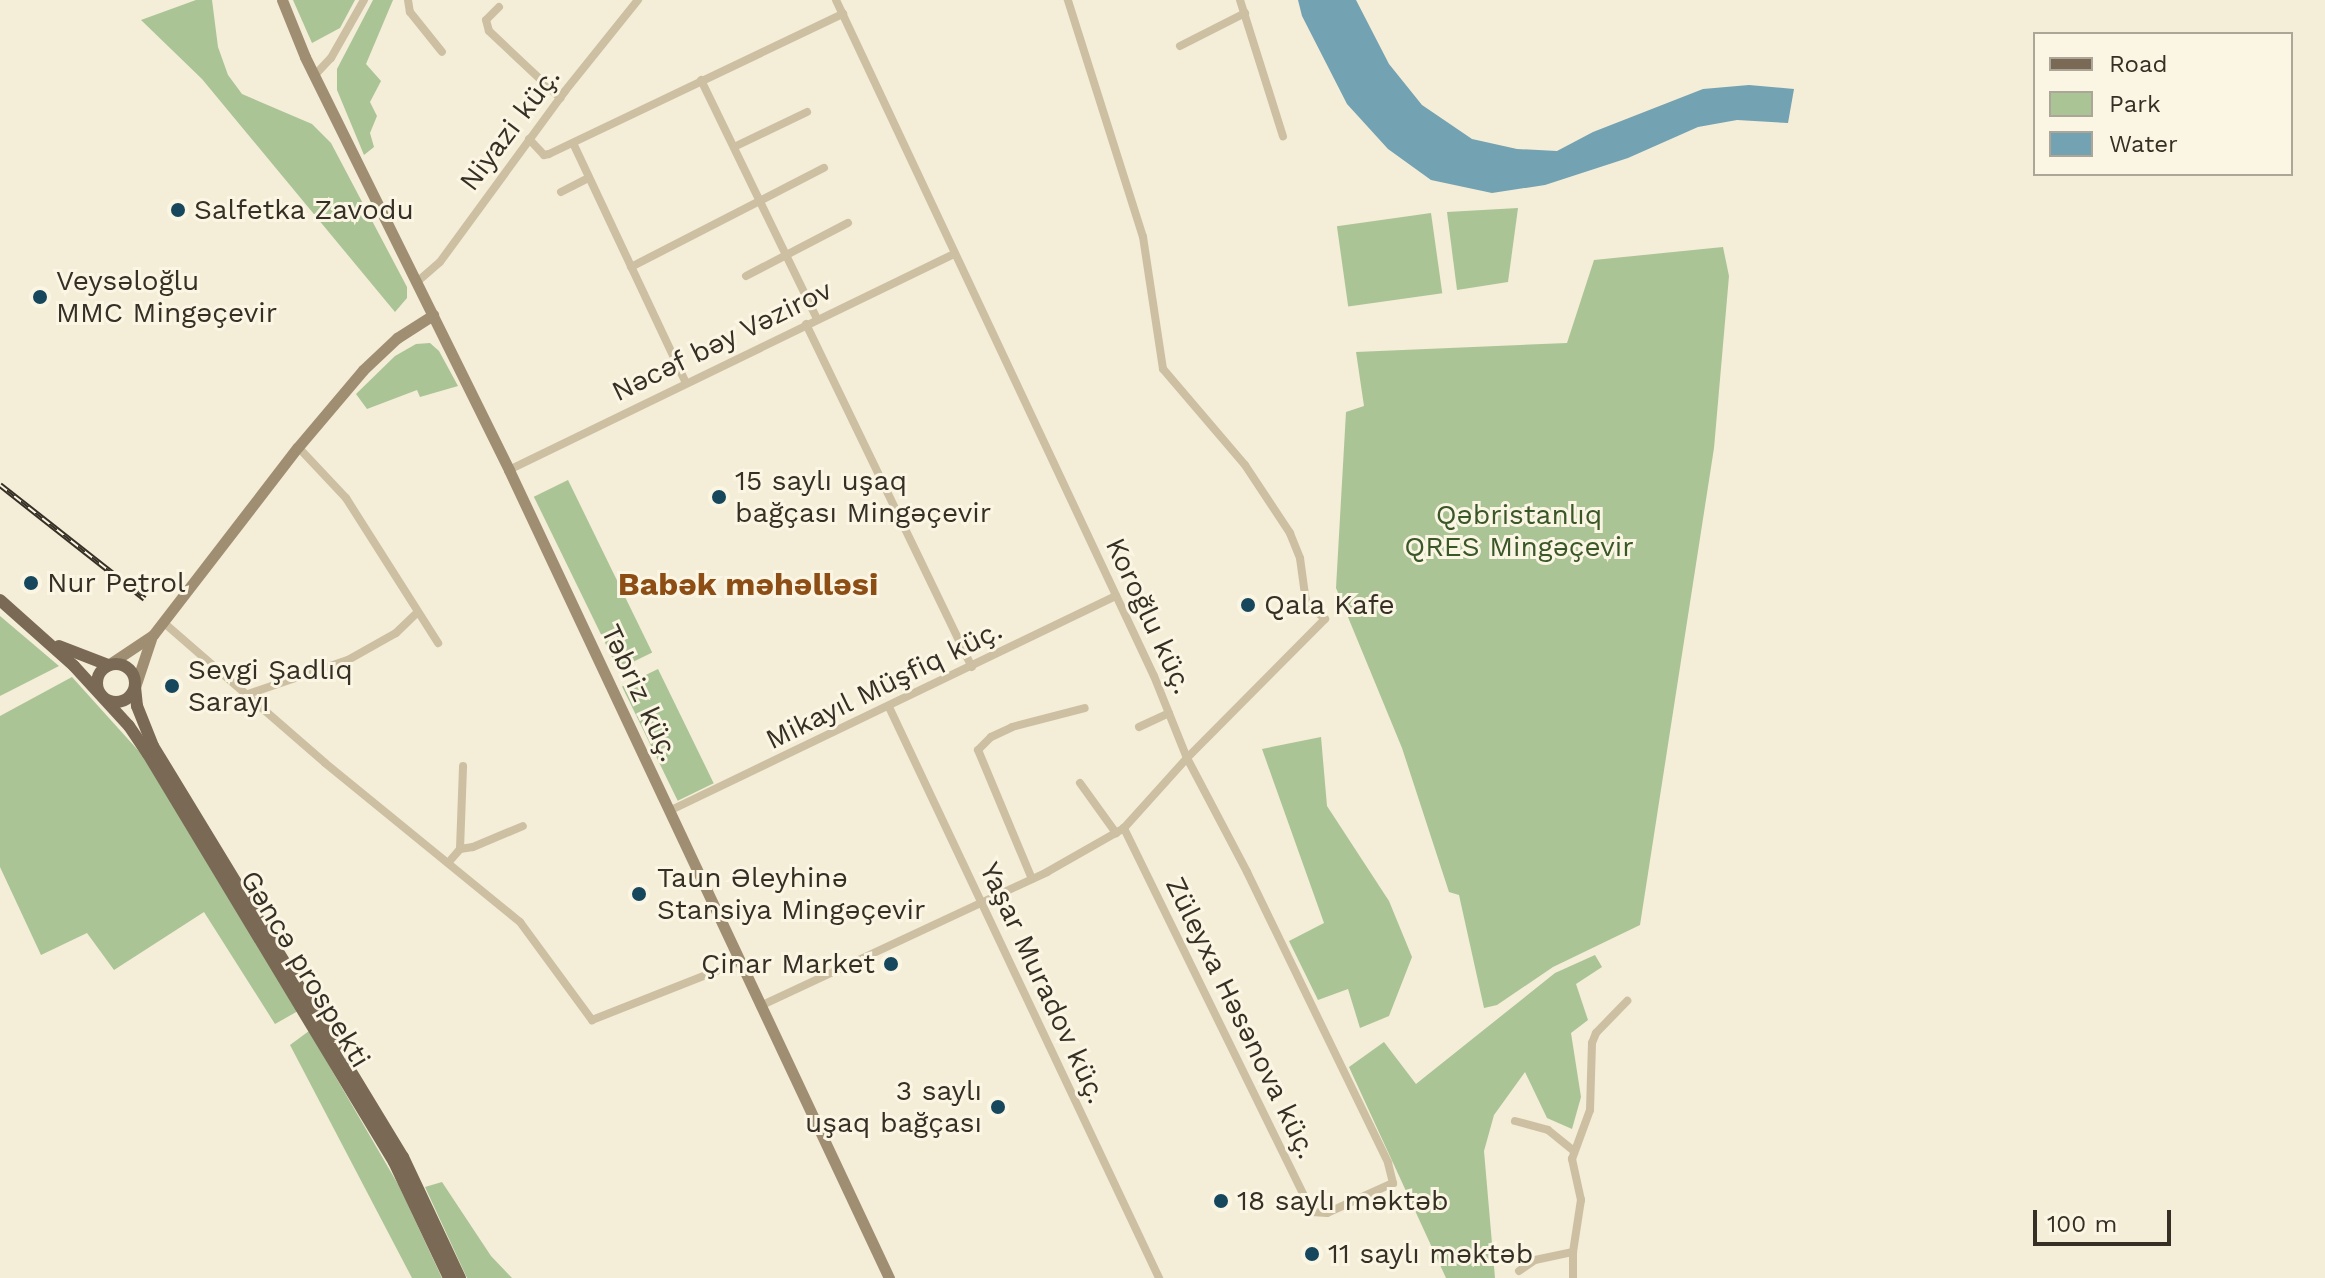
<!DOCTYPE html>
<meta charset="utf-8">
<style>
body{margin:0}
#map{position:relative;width:2325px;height:1278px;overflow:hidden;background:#f4edd7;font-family:"Work Sans",sans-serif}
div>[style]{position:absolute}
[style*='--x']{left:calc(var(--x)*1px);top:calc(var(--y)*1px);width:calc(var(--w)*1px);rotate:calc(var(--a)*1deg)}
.green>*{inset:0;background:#aac496;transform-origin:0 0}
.water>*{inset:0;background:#73a2b3}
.street>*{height:8px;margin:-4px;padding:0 4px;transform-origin:4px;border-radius:4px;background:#cdbfa2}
.secondary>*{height:11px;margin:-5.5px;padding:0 5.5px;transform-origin:5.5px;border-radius:5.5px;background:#a08e73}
.primary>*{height:12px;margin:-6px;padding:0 6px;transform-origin:6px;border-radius:6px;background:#7a6a55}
.primary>.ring{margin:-6px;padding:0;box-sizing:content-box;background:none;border:12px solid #7a6a55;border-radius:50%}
.rail>*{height:6px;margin-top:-3px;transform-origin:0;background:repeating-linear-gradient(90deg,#fbf6e4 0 9px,#362f25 0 18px);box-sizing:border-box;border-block:2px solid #362f25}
.dots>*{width:22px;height:22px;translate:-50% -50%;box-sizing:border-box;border:4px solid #fbf6e4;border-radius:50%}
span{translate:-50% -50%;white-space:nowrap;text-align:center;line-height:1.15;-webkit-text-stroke:6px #fbf6e4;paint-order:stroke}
.street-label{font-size:28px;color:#362f25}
.poi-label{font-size:28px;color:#362f25}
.left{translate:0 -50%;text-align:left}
.right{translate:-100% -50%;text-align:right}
.park-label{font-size:28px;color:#3a5727}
.quarter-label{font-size:32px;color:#8d4e16;font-weight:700}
.legend{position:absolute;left:2033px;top:32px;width:260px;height:144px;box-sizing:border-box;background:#fbf6e4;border:2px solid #aca698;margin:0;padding:10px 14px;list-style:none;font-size:24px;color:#362f25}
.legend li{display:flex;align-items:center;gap:16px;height:40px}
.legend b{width:40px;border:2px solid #aca698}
.scale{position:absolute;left:2033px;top:1210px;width:138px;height:36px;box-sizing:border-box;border:4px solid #362f25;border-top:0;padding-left:10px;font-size:24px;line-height:28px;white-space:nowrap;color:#362f25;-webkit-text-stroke:6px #fbf6e4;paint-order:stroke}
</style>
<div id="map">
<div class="green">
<div style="clip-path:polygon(196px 0,212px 0,218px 47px,228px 75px,242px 94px,312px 124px,331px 143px,407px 287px,407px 298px,395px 312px,202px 79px,141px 20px)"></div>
<div style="clip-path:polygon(293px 0,355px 0,340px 28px,312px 43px)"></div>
<div style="clip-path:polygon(373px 0,393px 0,366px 64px,381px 81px,370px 102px,377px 116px,370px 133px,374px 147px,364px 155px,337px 90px,337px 69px)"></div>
<div style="clip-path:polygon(1518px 208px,1508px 282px,1457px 290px,1447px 212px)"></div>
<div style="left:1431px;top:213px;width:81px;height:95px;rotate:82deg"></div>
<div style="clip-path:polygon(1723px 247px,1729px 276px,1714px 448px,1640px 925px,1553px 967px,1497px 1005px,1484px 1008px,1459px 895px,1449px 892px,1402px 748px,1336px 588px,1346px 412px,1364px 406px,1356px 352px,1567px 343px,1594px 260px)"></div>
<div style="clip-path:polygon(430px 343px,439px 351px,458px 386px,420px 397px,417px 390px,367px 409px,356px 394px,395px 356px,416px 344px)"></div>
<div style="left:568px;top:480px;width:192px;height:38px;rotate:64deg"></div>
<div style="clip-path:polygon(0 616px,59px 666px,0 696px)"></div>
<div style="left:658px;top:669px;width:127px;height:40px;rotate:64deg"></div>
<div style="clip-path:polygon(72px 677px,145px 758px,298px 1011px,275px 1024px,204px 912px,114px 970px,87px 933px,41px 955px,0 867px,0 716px)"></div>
<div style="clip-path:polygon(1321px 737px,1327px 806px,1389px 901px,1412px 957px,1389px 1016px,1360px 1028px,1348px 989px,1318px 1000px,1289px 941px,1324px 923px,1262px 749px)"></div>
<div style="clip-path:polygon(1595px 955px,1602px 967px,1576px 984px,1588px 1020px,1571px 1033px,1581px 1097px,1572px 1129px,1547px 1118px,1525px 1072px,1494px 1115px,1484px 1151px,1495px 1278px,1446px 1278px,1349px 1067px,1384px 1042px,1416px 1084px,1555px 973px)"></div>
<div style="clip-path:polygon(309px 1031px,399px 1186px,442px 1278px,412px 1278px,290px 1045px)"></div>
<div style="clip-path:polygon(442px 1182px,491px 1256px,512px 1278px,467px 1278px,425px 1187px)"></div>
</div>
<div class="water">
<div style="clip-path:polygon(1298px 0,1356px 0,1389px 64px,1422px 105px,1472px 139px,1517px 149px,1557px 151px,1593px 132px,1703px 89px,1749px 85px,1794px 89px,1788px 123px,1737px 120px,1698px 127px,1628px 158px,1545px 185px,1492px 193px,1431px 180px,1388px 149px,1347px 104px,1302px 16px)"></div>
</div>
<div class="street">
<div style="--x:408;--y:0;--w:12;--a:81"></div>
<div style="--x:410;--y:12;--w:51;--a:51.3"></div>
<div style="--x:836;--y:0;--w:747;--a:64.81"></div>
<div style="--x:1154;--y:676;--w:88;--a:68.1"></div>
<div style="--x:1187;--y:758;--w:129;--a:62.2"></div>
<div style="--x:1247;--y:872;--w:323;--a:64.1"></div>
<div style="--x:1388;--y:1163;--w:21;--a:76"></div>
<div style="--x:1393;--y:1183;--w:72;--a:155.6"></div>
<div style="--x:1327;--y:1213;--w:15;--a:-176"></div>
<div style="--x:1312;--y:1212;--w:428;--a:-116.1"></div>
<div style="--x:1240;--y:0;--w:143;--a:72.5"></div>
<div style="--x:499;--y:7;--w:18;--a:135"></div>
<div style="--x:486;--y:20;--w:11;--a:75"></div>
<div style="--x:489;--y:31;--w:98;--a:43.3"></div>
<div style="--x:1180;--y:46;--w:73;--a:-26.9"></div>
<div style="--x:314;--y:76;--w:25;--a:-47"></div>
<div style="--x:331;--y:58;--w:67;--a:-60.4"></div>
<div style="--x:701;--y:80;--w:266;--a:64.1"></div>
<div style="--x:529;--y:139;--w:22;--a:47"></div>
<div style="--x:544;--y:155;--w:5;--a:-11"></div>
<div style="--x:549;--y:154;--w:326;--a:-25.5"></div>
<div style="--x:573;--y:143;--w:265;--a:64.8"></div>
<div style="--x:734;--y:147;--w:81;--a:-25.6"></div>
<div style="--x:561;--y:192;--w:31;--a:-27"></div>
<div style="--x:631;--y:267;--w:217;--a:-27.2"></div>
<div style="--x:746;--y:276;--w:115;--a:-27.5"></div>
<div style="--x:417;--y:282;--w:30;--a:-41"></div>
<div style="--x:440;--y:262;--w:212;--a:-53.8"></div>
<div style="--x:565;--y:91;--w:117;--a:-51.3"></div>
<div style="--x:806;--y:324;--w:381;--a:64.2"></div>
<div style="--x:298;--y:447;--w:70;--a:46.7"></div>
<div style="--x:346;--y:498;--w:172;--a:57.6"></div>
<div style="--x:509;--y:470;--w:495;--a:-25.9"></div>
<div style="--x:163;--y:622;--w:215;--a:41"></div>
<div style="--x:325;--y:763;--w:252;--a:39.2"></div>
<div style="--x:520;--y:922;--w:122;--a:53.7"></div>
<div style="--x:592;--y:1020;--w:158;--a:-21.5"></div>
<div style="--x:248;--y:694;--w:106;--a:-18.8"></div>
<div style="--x:348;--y:660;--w:55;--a:-29.4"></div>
<div style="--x:396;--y:633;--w:29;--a:-44"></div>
<div style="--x:889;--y:707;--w:632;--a:64.69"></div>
<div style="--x:1139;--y:727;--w:33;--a:-25"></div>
<div style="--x:1080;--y:783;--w:62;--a:54.2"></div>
<div style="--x:669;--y:811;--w:496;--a:-25.7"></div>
<div style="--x:460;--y:849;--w:13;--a:-9"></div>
<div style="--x:473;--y:847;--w:54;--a:-22.8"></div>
<div style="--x:448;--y:863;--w:18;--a:-49"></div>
<div style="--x:460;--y:849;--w:83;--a:-87.9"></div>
<div style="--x:1032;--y:879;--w:140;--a:-112.7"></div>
<div style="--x:978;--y:750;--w:18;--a:-45"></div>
<div style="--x:991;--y:737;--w:23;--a:-25"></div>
<div style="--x:1012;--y:727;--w:75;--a:-14.6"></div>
<div style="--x:760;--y:1006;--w:317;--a:-25"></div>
<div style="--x:1047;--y:872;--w:89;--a:-29.7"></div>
<div style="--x:1124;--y:828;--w:94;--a:-48"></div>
<div style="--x:1187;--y:758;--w:196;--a:-45.2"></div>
<div style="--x:1325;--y:619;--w:25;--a:-138"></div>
<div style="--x:1306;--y:602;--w:44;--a:-97.8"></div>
<div style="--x:1300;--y:558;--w:27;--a:-112"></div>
<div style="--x:1290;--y:533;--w:82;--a:-123.5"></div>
<div style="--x:1245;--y:465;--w:126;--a:-130.5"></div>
<div style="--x:1163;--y:369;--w:134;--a:-98.6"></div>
<div style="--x:1143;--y:237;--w:249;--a:-107.6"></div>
<div style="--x:1515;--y:1121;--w:34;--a:15"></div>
<div style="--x:1548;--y:1130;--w:32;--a:39"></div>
<div style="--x:1519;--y:1271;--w:19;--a:-35"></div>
<div style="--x:1535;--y:1260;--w:39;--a:-12"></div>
<div style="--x:1573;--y:1278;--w:26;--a:-90"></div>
<div style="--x:1573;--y:1252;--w:53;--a:-81.3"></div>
<div style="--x:1581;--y:1200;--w:42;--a:-102.4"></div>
<div style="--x:1572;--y:1159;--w:52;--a:-69.8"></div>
<div style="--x:1590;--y:1110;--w:67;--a:-88.3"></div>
<div style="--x:1592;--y:1043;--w:11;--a:-68"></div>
<div style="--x:1596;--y:1033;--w:45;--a:-45.9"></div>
</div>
<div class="secondary">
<div style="--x:282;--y:0;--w:61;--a:68"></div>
<div style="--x:305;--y:57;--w:461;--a:63.7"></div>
<div style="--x:509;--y:470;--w:893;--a:64.81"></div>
<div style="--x:108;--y:665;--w:54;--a:-33.7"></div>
<div style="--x:153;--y:635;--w:237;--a:-52.4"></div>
<div style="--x:298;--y:447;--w:101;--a:-49.8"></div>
<div style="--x:363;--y:370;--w:47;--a:-43.3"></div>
<div style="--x:397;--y:338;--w:43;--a:-32.6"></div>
<div style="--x:135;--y:687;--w:51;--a:-71.6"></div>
</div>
<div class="primary">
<div style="--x:0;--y:600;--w:99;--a:41.7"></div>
<div style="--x:74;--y:666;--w:81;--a:47.5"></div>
<div style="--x:129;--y:726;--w:34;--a:56"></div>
<div style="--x:148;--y:754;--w:476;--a:58.9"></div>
<div style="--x:394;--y:1162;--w:128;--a:64.6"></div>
<div style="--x:59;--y:646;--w:53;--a:21.2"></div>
<div class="ring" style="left:97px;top:664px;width:26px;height:26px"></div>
<div style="--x:135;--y:687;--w:19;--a:84"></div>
<div style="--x:137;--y:706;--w:43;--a:68.2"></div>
<div style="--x:153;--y:746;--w:481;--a:58.7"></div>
<div style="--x:403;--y:1157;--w:134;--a:64.8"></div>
</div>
<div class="rail">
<div style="--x:0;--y:485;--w:184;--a:38.2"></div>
</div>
<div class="dots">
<div style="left:178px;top:210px;background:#17475c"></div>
<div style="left:40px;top:297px;background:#17475c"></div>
<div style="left:719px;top:497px;background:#17475c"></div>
<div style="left:31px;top:583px;background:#17475c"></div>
<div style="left:1248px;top:605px;background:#17475c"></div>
<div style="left:172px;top:686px;background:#17475c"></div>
<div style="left:639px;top:894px;background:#17475c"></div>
<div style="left:891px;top:964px;background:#17475c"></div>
<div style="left:998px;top:1107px;background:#17475c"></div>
<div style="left:1221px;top:1201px;background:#17475c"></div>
<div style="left:1312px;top:1254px;background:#17475c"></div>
</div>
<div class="street-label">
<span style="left:510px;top:129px;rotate:-53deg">Niyazi küç.</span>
<span style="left:722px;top:341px;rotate:-26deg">Nəcəf bəy Vəzirov</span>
<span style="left:1149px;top:616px;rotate:65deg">Koroğlu küç.</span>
<span style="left:884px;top:685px;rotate:-26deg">Mikayıl Müşfiq küç.</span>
<span style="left:640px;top:693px;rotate:65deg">Təbriz küç.</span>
<span style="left:305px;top:969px;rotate:59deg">Gəncə prospekti</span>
<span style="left:1043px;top:983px;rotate:65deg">Yaşar Muradov küç.</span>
<span style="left:1241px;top:1018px;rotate:64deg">Züleyxa Həsənova küç.</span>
</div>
<div class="poi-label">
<span class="left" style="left:194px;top:210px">Salfetka Zavodu</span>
<span class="left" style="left:56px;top:297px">Veysəloğlu<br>MMC Mingəçevir</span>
<span class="left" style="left:735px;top:497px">15 saylı uşaq<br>bağçası Mingəçevir</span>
<span class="left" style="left:47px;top:583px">Nur Petrol</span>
<span class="left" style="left:1264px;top:605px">Qala Kafe</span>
<span class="left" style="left:188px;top:686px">Sevgi Şadlıq<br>Sarayı</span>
<span class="left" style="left:657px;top:894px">Taun Əleyhinə<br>Stansiya Mingəçevir</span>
<span class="right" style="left:875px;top:964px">Çinar Market</span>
<span class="right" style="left:982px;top:1107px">3 saylı<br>uşaq bağçası</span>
<span class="left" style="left:1237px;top:1201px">18 saylı məktəb</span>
<span class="left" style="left:1328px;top:1254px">11 saylı məktəb</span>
</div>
<div class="park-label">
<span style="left:1519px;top:531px">Qəbristanlıq<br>QRES Mingəçevir</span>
</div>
<div class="quarter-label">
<span style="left:748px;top:584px">Babək məhəlləsi</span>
</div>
<ul class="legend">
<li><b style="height:10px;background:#7a6a55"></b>Road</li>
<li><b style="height:22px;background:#aac496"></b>Park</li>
<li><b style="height:22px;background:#73a2b3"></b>Water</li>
</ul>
<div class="scale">100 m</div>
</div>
